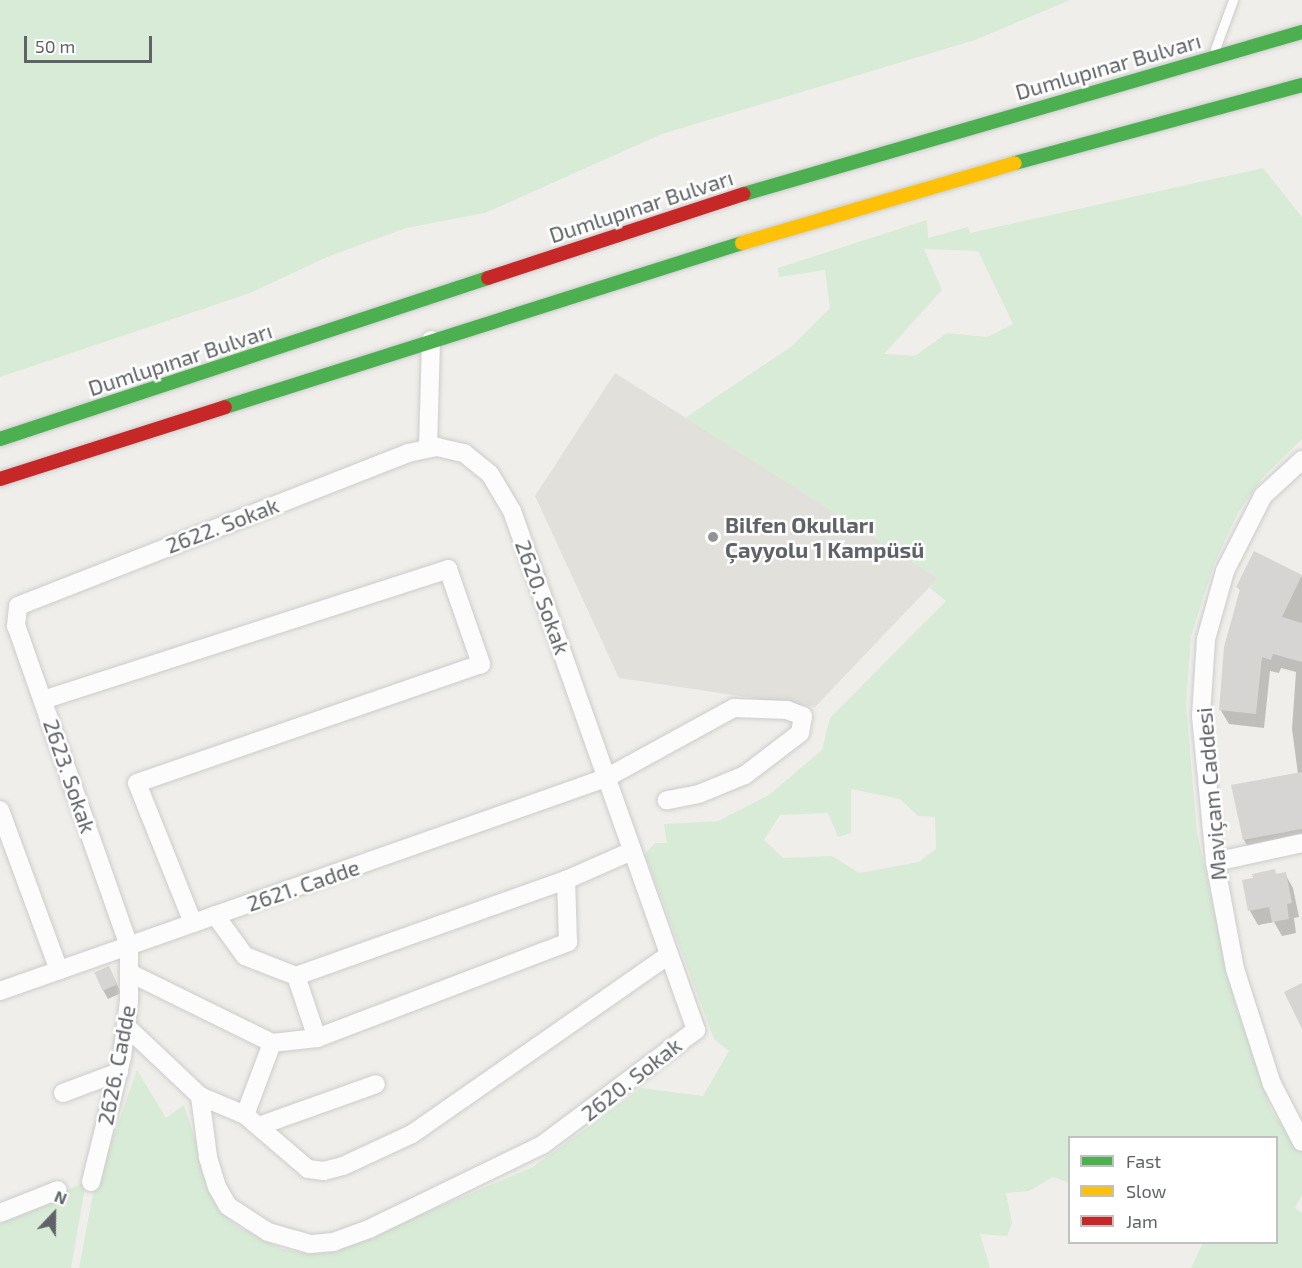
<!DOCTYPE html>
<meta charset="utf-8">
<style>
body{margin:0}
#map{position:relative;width:1302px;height:1268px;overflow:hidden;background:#efeeea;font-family:"Exo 2",sans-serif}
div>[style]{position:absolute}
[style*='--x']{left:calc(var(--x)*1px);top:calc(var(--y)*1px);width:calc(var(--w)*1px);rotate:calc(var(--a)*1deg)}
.education>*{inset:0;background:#e2e0da}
.green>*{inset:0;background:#d8ebd6}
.shadow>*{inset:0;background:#0003}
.building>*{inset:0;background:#d6d5d3;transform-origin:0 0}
.roads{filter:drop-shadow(0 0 2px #cbcccc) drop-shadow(0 0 2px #cbcccc)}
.lane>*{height:9px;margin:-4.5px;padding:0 4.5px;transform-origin:4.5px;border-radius:4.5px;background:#fdfcfc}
.street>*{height:18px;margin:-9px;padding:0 9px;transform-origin:9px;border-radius:9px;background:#fdfcfc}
.fast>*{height:14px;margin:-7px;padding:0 7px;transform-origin:7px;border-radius:7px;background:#4caf50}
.slow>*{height:14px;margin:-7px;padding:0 7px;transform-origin:7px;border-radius:7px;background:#ffc107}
.jam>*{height:14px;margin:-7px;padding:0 7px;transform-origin:7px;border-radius:7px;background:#c62828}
.dots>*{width:16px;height:16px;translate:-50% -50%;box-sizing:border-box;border:3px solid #fff;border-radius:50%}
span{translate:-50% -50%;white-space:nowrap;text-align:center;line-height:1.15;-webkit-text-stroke:5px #fff;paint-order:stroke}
.street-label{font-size:22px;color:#5f6368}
.poi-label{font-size:22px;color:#5f6368;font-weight:700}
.left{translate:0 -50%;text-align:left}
.legend{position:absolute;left:1068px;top:1136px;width:210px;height:108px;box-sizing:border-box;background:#fff;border:2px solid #bfc1c3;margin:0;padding:8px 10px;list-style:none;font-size:18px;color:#5f6368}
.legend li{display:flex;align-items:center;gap:12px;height:30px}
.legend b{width:30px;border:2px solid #bfc1c3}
.north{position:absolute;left:24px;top:1184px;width:60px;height:60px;-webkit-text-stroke:4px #fff;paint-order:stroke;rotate:22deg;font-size:16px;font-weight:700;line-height:24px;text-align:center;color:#5f6368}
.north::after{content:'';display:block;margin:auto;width:21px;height:27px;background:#5f6368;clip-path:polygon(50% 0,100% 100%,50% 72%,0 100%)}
.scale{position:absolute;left:24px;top:36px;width:128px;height:27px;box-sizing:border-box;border:3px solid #5f6368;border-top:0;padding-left:8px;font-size:18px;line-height:21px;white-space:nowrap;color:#5f6368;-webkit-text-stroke:4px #fff;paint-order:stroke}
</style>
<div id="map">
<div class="education">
<div style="clip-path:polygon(615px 373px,938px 578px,815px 707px,619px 678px,535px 496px)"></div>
</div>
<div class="green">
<div style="clip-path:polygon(0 0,1070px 0,975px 40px,662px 134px,485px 213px,406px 228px,327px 257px,250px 293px,0 377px)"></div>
<div style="clip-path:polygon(evenodd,1263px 168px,1302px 217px,1302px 439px,1263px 477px,1238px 513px,1214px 564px,1191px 636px,1186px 705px,1197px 833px,1234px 1000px,1272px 1112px,1302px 1153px,1302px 1195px,1295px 1208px,1302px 1213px,1302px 1268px,1191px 1268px,1203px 1243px,1276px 1242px,1276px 1138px,1070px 1138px,1069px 1183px,1053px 1177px,1029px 1191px,1006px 1193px,1012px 1223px,1007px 1236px,980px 1234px,990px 1268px,79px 1268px,93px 1194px,137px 1070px,166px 1118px,184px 1105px,217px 1207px,235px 1225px,282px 1249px,309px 1254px,366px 1238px,533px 1167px,641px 1088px,703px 1096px,729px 1051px,714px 1039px,645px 854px,655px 843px,667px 843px,664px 824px,718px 821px,769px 795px,822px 750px,830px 718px,946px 601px,929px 587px,938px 578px,685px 418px,792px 346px,830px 308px,825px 270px,779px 277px,778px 268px,927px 220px,928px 238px,968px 227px,970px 233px,1263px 168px,924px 249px,978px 251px,1013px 324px,987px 337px,947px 333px,915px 356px,884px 354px,942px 290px,924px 249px,1263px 168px,851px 789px,900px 799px,918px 816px,935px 817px,936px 849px,919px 862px,859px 873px,832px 856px,783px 858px,764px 840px,780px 815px,828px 813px,838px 837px,851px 833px,851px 789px)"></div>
<div style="clip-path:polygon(86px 1182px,71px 1268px,0 1268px,0 1217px)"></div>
</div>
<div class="shadow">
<div style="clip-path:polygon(1255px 553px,1302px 577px,1302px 844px,1252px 854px,1244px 840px,1233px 786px,1298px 774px,1292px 729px,1296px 672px,1281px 668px,1279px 673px,1270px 671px,1264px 728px,1229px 724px,1220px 709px,1241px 592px,1238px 587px)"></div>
<div style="clip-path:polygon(1274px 871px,1277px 875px,1285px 874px,1293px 888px,1299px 917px,1294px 918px,1296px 933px,1282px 936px,1274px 922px,1258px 925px,1250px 911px)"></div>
<div style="clip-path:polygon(109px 967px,121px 993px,108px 999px,103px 990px)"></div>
</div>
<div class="building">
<div style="clip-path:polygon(1254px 551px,1302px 575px,1282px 617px,1302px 623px,1302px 662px,1273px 654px,1271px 660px,1262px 657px,1256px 714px,1219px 710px,1224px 647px,1240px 589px,1236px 587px)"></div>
<div style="clip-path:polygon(1302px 772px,1302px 829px,1243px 840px,1231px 785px)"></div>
<div style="clip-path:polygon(1275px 869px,1276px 874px,1286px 872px,1292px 903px,1287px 904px,1289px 919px,1272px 922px,1269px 907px,1248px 911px,1242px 880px,1253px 878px,1252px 874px)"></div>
<div style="left:109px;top:966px;width:20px;height:16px;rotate:66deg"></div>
<div style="clip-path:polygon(1302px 983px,1302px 1029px,1284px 992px)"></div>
</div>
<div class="roads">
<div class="lane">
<div style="--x:1215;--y:49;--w:52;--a:-69.8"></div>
</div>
<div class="street">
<div style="--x:428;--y:448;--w:108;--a:-88.4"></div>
<div style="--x:1302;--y:460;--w:53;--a:137.3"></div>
<div style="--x:1263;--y:496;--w:84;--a:116.9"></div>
<div style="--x:1225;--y:571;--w:71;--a:105.6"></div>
<div style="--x:1206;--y:639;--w:77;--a:93.7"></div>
<div style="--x:1201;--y:716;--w:147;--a:84.5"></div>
<div style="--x:1215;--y:862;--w:109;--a:79.4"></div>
<div style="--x:1235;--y:969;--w:121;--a:72.2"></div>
<div style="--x:1272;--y:1084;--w:65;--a:62.7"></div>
<div style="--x:43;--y:700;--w:426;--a:-17.9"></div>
<div style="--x:448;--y:569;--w:101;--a:70.8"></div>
<div style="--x:481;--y:664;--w:364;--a:160.9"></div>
<div style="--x:137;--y:783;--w:151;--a:68.2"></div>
<div style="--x:0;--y:810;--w:171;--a:69.8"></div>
<div style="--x:1215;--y:862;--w:89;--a:-12.3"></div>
<div style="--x:215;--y:915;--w:51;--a:53.8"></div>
<div style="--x:245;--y:956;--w:55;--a:21.4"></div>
<div style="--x:130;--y:973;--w:158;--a:26.2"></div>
<div style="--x:272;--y:1043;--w:45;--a:-6.3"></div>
<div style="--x:317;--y:1038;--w:269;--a:-20.9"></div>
<div style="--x:568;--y:942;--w:62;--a:-91.8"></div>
<div style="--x:566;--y:880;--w:72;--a:-23.7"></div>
<div style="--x:0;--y:991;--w:642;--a:-19.37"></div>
<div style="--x:606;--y:778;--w:146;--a:-28.7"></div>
<div style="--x:734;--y:708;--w:53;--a:2.2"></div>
<div style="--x:787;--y:710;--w:17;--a:21"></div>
<div style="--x:803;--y:716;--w:17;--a:100"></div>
<div style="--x:800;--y:733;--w:69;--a:142.6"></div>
<div style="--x:745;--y:775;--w:50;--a:157.6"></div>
<div style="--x:699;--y:794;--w:33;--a:169"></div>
<div style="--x:317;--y:1038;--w:65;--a:-108.7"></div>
<div style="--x:296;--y:976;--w:287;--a:-19.6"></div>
<div style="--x:63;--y:1093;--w:60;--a:-20.6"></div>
<div style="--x:200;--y:1096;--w:49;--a:22.9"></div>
<div style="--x:245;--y:1115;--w:83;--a:40.6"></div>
<div style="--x:308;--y:1169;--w:16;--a:7"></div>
<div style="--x:324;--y:1171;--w:20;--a:-15"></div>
<div style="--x:343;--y:1166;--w:76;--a:-24.9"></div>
<div style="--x:412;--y:1134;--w:313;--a:-34.9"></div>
<div style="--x:245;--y:1115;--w:77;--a:-69.4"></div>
<div style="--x:259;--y:1126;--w:124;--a:-19.7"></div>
<div style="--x:91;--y:1182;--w:129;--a:-76.1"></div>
<div style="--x:122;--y:1057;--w:56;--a:-82.9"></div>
<div style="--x:129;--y:1001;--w:55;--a:-90"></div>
<div style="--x:129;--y:946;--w:339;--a:-109.4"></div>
<div style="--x:16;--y:626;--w:20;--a:-84"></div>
<div style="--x:18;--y:606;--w:419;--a:-21.4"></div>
<div style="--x:408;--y:453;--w:30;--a:-12"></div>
<div style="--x:437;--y:447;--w:28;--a:13"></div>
<div style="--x:464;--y:453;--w:33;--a:39"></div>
<div style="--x:490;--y:474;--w:43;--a:59.3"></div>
<div style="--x:512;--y:511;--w:551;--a:70.48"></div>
<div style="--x:696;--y:1030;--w:192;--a:143.2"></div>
<div style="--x:542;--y:1145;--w:192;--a:154.1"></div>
<div style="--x:369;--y:1229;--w:37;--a:160"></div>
<div style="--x:334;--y:1242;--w:24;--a:175"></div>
<div style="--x:310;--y:1244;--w:44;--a:-164.1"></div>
<div style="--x:268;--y:1232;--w:48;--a:-147"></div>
<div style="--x:228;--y:1206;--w:22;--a:-120"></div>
<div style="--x:217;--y:1187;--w:31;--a:-107"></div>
<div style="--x:208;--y:1157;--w:62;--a:-97.5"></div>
<div style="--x:200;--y:1096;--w:102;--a:-136.6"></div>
<div style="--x:0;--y:1213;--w:62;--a:-21.6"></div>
</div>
<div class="fast">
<div style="--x:1015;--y:163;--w:297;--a:-15.2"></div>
<div style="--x:744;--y:194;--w:581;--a:-16.19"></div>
<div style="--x:225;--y:407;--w:542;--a:-17.6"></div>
<div style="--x:0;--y:439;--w:514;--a:-18.26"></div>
</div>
<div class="slow">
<div style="--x:742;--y:243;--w:284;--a:-16.3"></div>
</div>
<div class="jam">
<div style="--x:488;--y:278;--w:269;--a:-18.2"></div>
<div style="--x:0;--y:479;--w:236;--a:-17.7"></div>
</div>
</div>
<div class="dots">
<div style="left:713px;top:537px;background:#919496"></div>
</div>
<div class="street-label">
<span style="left:1108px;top:66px;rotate:-16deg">Dumlupınar Bulvarı</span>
<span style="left:641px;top:206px;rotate:-18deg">Dumlupınar Bulvarı</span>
<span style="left:180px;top:359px;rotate:-18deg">Dumlupınar Bulvarı</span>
<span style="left:222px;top:525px;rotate:-21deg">2622. Sokak</span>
<span style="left:543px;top:597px;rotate:70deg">2620. Sokak</span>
<span style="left:70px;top:776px;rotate:71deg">2623. Sokak</span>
<span style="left:1211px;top:794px;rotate:-95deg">Maviçam Caddesi</span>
<span style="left:303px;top:885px;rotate:-19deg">2621. Cadde</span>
<span style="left:116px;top:1065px;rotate:-79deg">2626. Cadde</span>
<span style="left:631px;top:1079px;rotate:-38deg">2620. Sokak</span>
</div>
<div class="poi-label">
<span class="left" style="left:725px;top:537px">Bilfen Okulları<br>Çayyolu 1 Kampüsü</span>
</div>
<ul class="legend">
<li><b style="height:8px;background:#4caf50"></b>Fast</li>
<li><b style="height:8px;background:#ffc107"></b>Slow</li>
<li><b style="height:8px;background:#c62828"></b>Jam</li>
</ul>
<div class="north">N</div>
<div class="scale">50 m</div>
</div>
